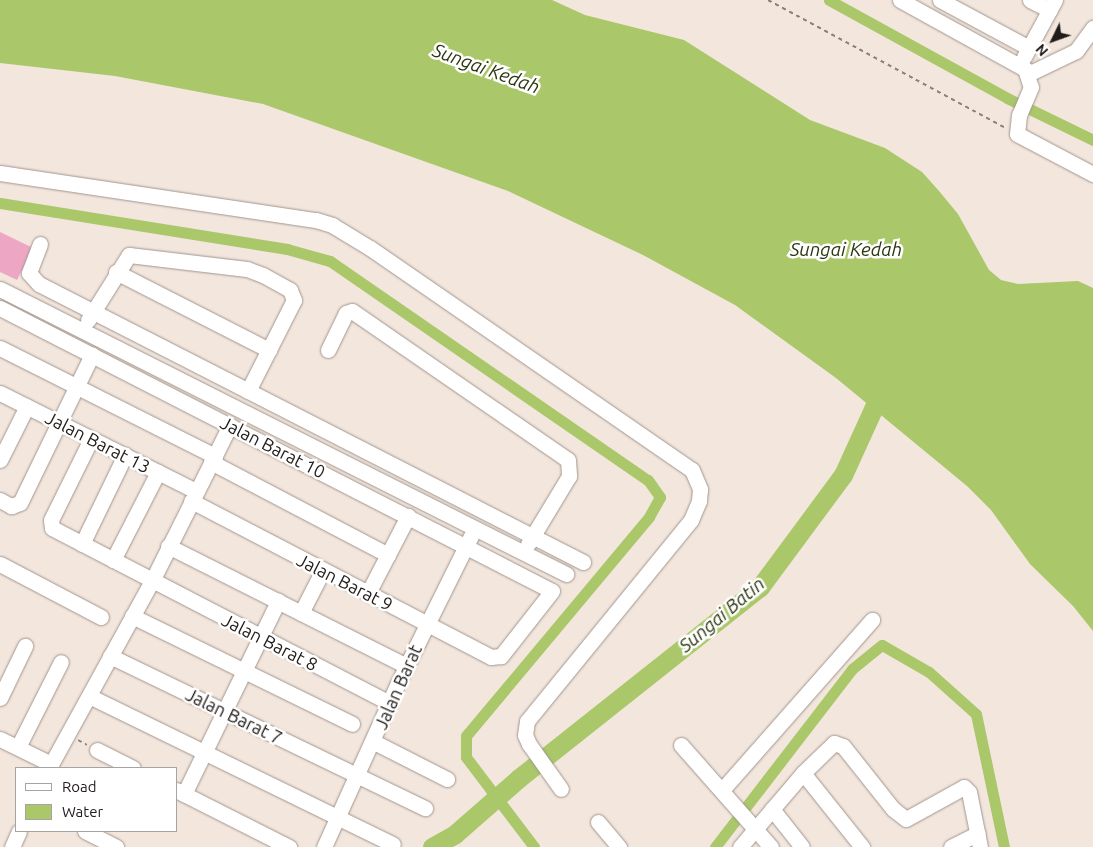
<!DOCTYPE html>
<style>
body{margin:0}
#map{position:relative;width:1093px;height:847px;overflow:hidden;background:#f3e6dd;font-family:Ubuntu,sans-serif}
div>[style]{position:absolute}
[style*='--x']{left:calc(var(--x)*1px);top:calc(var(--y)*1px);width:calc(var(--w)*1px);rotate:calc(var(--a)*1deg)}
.green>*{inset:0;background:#eda7c5}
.water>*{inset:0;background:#aac76a}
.canal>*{height:11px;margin:-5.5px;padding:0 5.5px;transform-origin:5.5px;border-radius:5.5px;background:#aac76a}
.river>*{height:19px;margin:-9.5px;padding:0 9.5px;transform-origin:9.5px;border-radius:9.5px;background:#aac76a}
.path>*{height:2px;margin-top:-1px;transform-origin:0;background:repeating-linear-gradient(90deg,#8a817b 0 4px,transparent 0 8px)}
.roads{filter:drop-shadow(0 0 1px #a1958d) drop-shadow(0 0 1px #a1958d)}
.minor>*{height:15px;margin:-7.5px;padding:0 7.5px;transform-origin:7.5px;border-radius:7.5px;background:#fff}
span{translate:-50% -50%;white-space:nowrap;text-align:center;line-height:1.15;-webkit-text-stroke:5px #fff;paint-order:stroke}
.street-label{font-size:18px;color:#211c19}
.water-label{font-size:19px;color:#2c3711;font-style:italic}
.legend{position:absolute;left:15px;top:767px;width:162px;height:65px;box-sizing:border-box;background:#fff;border:1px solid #a6a4a3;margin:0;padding:6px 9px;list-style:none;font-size:15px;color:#211c19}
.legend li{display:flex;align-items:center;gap:10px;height:25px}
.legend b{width:25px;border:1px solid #a6a4a3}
.north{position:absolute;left:1028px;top:15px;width:50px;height:50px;-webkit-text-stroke:4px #fff;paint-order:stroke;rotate:228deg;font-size:14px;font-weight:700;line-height:20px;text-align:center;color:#211c19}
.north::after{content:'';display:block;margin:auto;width:18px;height:22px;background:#211c19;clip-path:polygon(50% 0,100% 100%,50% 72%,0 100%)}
</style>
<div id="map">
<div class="green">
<div style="clip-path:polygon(0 232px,33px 248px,17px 280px,0 272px)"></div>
</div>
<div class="water">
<div style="clip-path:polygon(0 0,552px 0,585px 15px,684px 40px,810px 120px,885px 148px,922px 172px,939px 191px,958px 214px,989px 270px,1001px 280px,1018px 284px,1078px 281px,1093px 288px,1093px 631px,1073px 606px,1030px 564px,991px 510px,967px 486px,836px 378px,735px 305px,643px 255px,508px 191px,263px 104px,115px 76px,0 63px)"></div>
</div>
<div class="canal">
<div style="--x:829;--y:0;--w:203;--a:28.8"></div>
<div style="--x:1007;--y:98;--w:96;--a:26"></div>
<div style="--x:0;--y:203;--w:291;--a:9.1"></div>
<div style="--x:287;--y:249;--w:45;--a:15.6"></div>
<div style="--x:330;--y:261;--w:386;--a:34.6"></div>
<div style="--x:648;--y:480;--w:21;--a:55"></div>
<div style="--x:660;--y:497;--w:23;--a:119"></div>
<div style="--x:649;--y:517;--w:285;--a:129.9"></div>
<div style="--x:466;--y:736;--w:21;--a:90"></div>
<div style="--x:466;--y:757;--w:113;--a:52.9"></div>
<div style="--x:715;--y:847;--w:225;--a:-52.4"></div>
<div style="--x:852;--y:669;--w:38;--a:-39"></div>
<div style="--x:882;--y:645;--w:54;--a:29.9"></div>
<div style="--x:929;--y:672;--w:63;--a:41.8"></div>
<div style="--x:976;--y:714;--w:136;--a:78.1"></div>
</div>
<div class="river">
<div style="--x:432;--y:847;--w:26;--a:-29"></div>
<div style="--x:455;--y:834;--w:85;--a:-41.2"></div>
<div style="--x:519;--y:778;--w:308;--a:-38.4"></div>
<div style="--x:760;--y:587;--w:139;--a:-53.5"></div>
<div style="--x:843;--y:475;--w:75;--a:-65.5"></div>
<div style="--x:874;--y:407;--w:25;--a:-42"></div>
</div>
<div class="path">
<div style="--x:768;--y:0;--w:268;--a:28.3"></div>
<div style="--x:78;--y:740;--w:10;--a:29"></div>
</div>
<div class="roads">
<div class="minor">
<div style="--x:900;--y:0;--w:143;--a:28.9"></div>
<div style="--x:1025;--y:69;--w:19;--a:72"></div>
<div style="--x:1031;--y:87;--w:30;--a:113"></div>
<div style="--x:1019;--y:115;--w:19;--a:96"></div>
<div style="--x:1017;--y:134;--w:86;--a:27.8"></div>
<div style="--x:940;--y:0;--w:101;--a:28.3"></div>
<div style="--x:1030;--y:0;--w:22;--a:27"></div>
<div style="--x:1024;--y:57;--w:65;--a:-61.5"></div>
<div style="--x:1028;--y:74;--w:53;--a:-25.6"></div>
<div style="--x:1076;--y:51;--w:29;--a:-54"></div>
<div style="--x:0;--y:173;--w:319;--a:8.5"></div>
<div style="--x:316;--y:220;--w:17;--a:17"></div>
<div style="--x:332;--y:225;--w:44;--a:31.2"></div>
<div style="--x:370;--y:248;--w:391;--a:34.6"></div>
<div style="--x:692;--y:470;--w:21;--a:67"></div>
<div style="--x:700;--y:489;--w:12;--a:95"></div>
<div style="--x:699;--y:501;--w:21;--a:113"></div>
<div style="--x:691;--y:520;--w:259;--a:129.2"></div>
<div style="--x:527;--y:721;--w:14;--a:98"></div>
<div style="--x:525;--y:735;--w:10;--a:66"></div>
<div style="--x:529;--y:744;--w:55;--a:54.6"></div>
<div style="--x:40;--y:244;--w:31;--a:111"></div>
<div style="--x:29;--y:273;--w:15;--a:48"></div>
<div style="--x:39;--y:284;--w:611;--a:27.07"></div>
<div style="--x:116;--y:272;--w:172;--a:27"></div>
<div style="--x:0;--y:289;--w:634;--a:26.73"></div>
<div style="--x:0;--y:308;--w:620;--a:27.14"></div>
<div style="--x:552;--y:591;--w:83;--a:128.1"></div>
<div style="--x:501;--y:656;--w:10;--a:174"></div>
<div style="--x:491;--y:657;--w:338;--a:-152.5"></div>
<div style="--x:88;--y:320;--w:77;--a:-57.8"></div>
<div style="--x:129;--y:255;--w:119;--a:6.8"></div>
<div style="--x:247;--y:269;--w:17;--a:21"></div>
<div style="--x:263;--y:275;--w:31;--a:29"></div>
<div style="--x:290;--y:290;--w:11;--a:68"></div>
<div style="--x:294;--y:300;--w:102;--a:116.8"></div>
<div style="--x:0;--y:348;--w:241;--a:26.7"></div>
<div style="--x:328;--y:350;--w:41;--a:-64.1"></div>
<div style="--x:346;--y:313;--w:6;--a:-18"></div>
<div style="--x:352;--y:311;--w:262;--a:34.6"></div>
<div style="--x:568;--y:460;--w:16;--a:86"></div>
<div style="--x:569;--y:476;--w:79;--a:121.1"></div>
<div style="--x:0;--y:393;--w:219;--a:26.6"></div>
<div style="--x:91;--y:439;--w:90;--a:116.3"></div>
<div style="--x:51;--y:520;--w:8;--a:83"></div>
<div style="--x:52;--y:528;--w:381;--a:27.4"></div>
<div style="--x:0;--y:460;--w:60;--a:-63.4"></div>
<div style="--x:211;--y:462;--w:200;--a:27.7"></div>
<div style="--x:0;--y:500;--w:13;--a:29"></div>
<div style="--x:11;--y:506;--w:9;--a:-18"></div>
<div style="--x:20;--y:503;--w:165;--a:-64.1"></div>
<div style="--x:82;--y:544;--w:99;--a:-64.2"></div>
<div style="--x:168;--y:546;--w:267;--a:26.7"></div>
<div style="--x:113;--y:560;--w:99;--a:-62.9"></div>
<div style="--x:0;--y:564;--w:114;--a:27.7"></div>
<div style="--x:368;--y:593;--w:87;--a:-62.5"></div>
<div style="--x:301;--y:613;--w:48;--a:-62.9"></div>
<div style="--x:132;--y:616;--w:245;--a:26.1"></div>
<div style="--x:110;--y:656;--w:350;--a:25.8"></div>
<div style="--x:89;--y:696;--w:338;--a:26"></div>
<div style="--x:0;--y:698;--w:58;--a:-64.3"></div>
<div style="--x:0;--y:739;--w:57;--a:26.1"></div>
<div style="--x:374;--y:742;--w:82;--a:26.9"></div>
<div style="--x:681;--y:745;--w:136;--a:48.6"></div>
<div style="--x:18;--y:747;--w:95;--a:-63.2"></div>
<div style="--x:97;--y:750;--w:40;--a:26.6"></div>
<div style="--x:49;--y:768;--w:213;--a:-61.2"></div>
<div style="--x:152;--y:581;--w:174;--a:-63.4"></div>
<div style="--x:803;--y:773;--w:95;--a:51.4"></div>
<div style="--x:176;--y:790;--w:127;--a:26.8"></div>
<div style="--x:722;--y:790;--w:227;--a:-48.6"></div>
<div style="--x:184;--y:794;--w:215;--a:-64"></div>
<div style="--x:772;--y:809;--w:48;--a:51.7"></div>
<div style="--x:598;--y:822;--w:33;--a:50"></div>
<div style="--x:85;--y:831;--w:35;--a:27"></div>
<div style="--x:12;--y:847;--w:17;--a:-66"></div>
<div style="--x:324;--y:847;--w:182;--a:-65.7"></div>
<div style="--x:399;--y:681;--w:162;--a:-63.6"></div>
<div style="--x:740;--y:847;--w:97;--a:-49.6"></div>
<div style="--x:803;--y:773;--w:43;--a:-44.1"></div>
<div style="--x:834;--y:743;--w:9;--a:18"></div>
<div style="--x:843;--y:746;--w:80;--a:51.6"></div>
<div style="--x:893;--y:809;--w:16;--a:38"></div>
<div style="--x:906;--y:819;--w:66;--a:-28.9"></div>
<div style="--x:964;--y:787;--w:7;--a:45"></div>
<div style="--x:969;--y:792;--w:56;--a:78.7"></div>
<div style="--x:951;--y:847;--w:30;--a:-27"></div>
</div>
</div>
<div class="street-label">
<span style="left:98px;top:442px;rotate:27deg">Jalan Barat 13</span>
<span style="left:273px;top:447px;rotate:27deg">Jalan Barat 10</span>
<span style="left:345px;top:582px;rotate:27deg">Jalan Barat 9</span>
<span style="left:270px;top:642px;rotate:27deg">Jalan Barat 8</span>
<span style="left:398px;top:687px;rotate:-66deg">Jalan Barat</span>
<span style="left:234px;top:716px;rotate:26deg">Jalan Barat 7</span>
</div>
<div class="water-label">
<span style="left:486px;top:69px;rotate:20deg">Sungai Kedah</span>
<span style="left:846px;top:250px">Sungai Kedah</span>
<span style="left:722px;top:615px;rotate:-40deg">Sungai Batin</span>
</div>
<ul class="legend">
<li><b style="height:6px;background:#fff"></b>Road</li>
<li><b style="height:14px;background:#aac76a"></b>Water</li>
</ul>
<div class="north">N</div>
</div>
